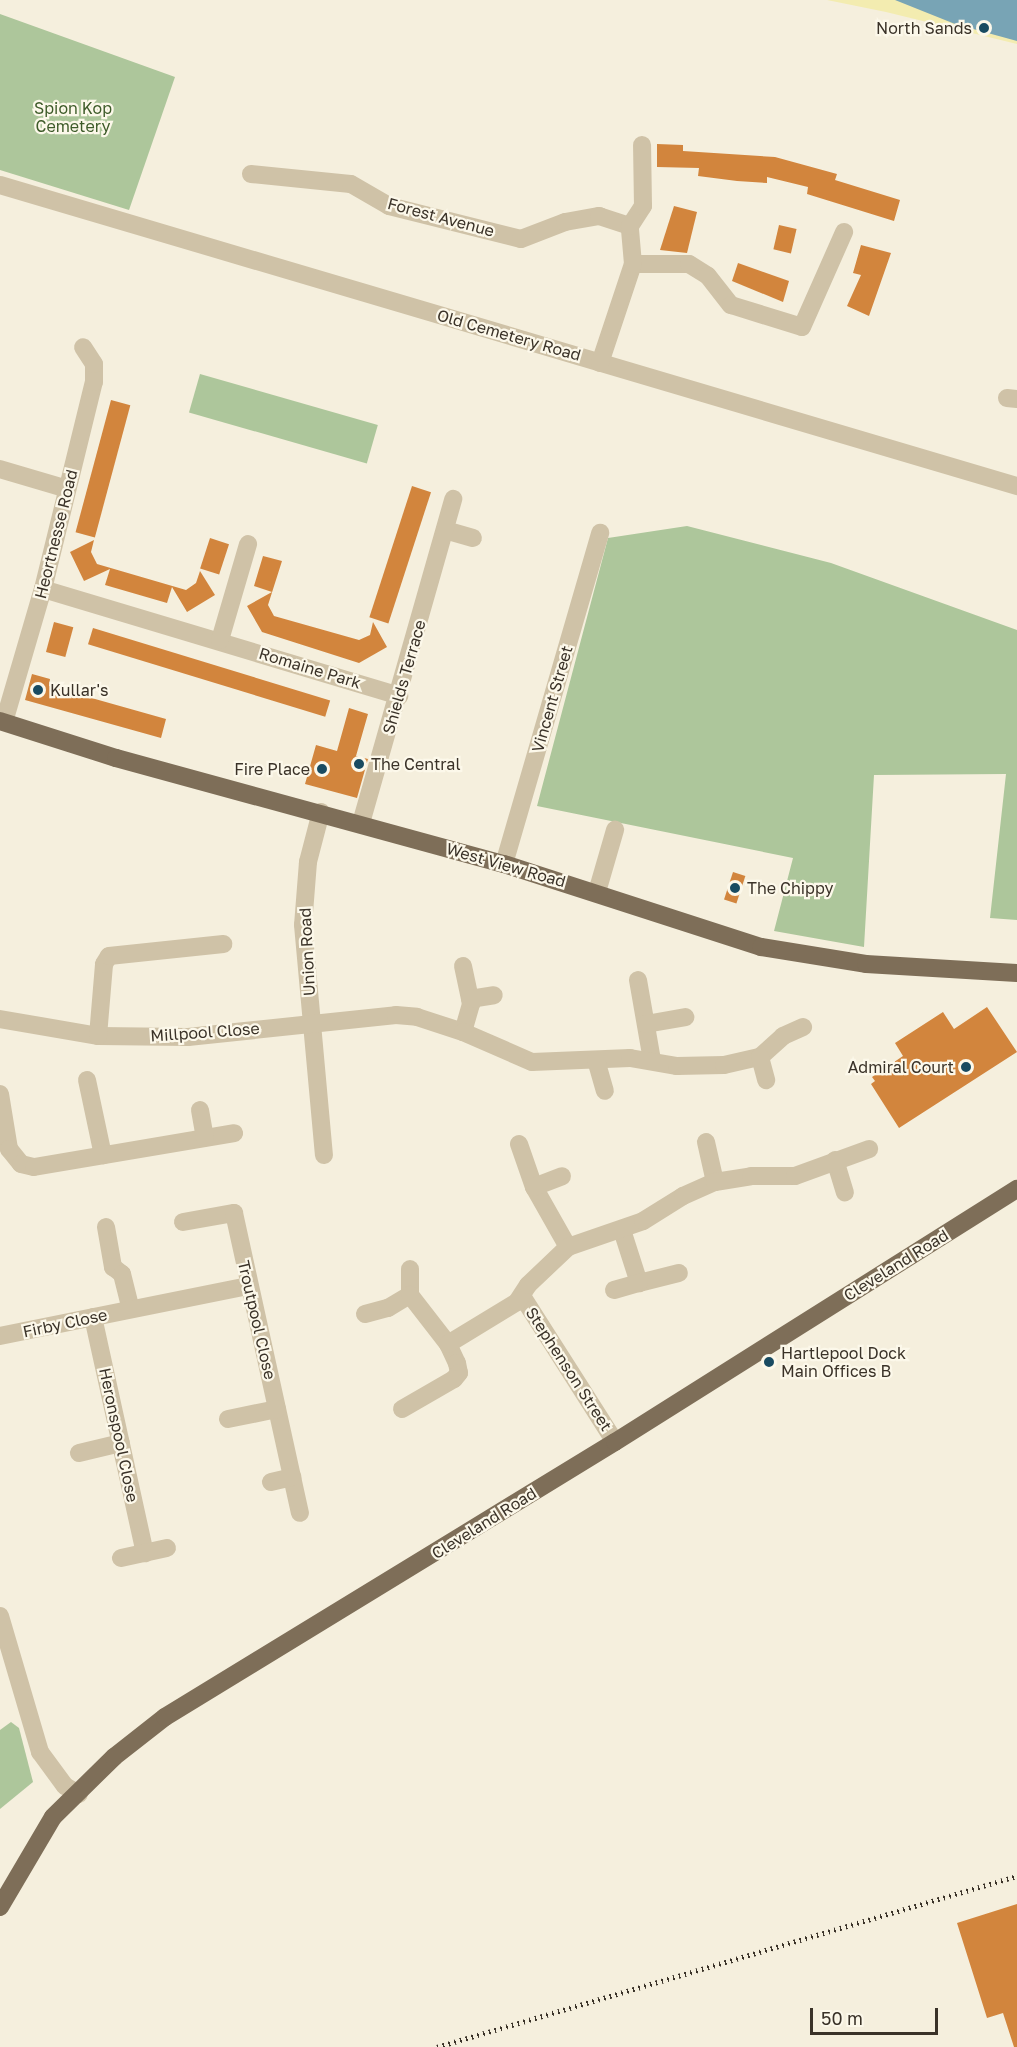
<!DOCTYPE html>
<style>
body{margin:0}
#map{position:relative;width:1017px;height:2047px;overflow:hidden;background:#f5efdd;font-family:"Golos Text",sans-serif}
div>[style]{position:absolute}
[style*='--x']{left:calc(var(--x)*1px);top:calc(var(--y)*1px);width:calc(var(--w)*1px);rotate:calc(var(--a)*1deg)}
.green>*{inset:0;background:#adc69b;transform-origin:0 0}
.sand>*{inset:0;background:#f3ecb0}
.water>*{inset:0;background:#78a4b5}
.building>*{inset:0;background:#d2853d;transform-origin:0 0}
.minor>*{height:18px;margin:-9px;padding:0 9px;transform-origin:9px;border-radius:9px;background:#cfc2a7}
.major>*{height:18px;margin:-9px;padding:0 9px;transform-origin:9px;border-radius:9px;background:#7e6e58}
.rail>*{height:4.5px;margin-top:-2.25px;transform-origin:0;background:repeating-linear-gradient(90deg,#3a3228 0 1.5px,transparent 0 6px)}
.dots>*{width:16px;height:16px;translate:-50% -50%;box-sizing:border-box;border:3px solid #fcf8ea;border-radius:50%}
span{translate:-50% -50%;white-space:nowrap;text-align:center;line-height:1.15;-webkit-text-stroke:4.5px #fcf8ea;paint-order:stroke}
.poi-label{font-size:16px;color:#3a3228}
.right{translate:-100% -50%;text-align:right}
.left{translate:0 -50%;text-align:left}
.park-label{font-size:16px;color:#3d5b29}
.street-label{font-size:16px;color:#3a3228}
.scale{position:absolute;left:810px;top:2008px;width:128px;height:27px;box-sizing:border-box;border:3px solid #3a3228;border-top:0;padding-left:8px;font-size:18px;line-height:21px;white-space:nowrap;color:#3a3228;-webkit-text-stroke:4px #fcf8ea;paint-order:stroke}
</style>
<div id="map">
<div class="green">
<div style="clip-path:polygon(0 14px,175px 77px,129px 210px,0 170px)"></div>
<div style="left:200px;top:374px;width:185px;height:40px;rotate:16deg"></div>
<div style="clip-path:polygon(687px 526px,831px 563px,1017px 630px,1017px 920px,990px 918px,1006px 774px,874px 775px,864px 947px,774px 931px,793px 858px,537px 806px,608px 538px)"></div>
<div style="clip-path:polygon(11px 1722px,19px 1728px,33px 1782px,0 1809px,0 1730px)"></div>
</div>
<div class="sand">
<div style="clip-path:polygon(827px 0,1017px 0,1017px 44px,886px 12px)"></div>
</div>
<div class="water">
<div style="clip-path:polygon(895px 0,1017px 0,1017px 41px,955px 24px)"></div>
</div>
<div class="building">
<div style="clip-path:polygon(657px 144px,683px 145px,683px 151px,775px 157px,837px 174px,835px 180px,900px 200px,894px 221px,807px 194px,808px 187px,767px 177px,767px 183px,737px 181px,698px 176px,699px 168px,657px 167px)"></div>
<div style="clip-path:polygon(674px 206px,697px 212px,687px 253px,660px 250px)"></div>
<div style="left:779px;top:225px;width:18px;height:25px;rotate:13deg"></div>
<div style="clip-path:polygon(861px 245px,891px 253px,869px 316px,847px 306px,861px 275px,853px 273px)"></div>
<div style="clip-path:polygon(738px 263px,789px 281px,783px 302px,732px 281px)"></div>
<div style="left:111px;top:400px;width:20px;height:137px;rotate:15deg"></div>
<div style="left:412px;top:486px;width:20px;height:138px;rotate:18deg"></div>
<div style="left:210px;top:538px;width:20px;height:32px;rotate:18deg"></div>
<div style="clip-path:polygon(94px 540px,91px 552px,97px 564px,186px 590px,196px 583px,200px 571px,215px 595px,187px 612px,172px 587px,167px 603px,105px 585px,110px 569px,84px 581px,70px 552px)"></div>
<div style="clip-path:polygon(263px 556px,282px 561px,268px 605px,274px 616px,359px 640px,370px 635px,373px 622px,387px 647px,359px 663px,262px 632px,247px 606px,272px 592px,254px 586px)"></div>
<div style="left:54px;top:622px;width:20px;height:31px;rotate:15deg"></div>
<div style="left:93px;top:628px;width:248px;height:17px;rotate:17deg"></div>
<div style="clip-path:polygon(32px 674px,50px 679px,49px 686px,166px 719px,161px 738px,25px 700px)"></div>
<div style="clip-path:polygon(349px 708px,368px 714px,356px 756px,368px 759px,357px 798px,305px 784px,316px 745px,337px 751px)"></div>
<div style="left:733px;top:872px;width:13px;height:29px;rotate:18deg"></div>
<div style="clip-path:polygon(987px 1007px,1017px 1052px,899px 1128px,871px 1084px,875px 1081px,872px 1077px,903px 1056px,895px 1043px,943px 1012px,954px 1029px)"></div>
<div style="clip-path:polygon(1017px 1904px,1017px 2047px,1014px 2047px,1003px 2013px,987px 2018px,957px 1923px)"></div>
</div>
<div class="minor">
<div style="--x:251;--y:174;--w:100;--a:5.7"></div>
<div style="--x:351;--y:184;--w:44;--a:30.1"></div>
<div style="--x:389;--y:206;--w:136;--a:14"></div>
<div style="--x:521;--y:239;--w:47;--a:-21.1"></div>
<div style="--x:565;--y:222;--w:35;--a:-10"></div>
<div style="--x:599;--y:216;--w:33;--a:18"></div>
<div style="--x:0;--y:185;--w:1061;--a:16.49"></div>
<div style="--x:633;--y:264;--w:56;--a:0"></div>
<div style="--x:689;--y:264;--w:22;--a:32"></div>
<div style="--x:708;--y:276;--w:37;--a:52"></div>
<div style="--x:731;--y:305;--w:74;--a:17.2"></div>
<div style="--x:802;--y:327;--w:104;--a:-66.1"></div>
<div style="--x:600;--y:363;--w:104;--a:-71.6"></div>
<div style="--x:633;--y:264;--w:38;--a:-95"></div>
<div style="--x:630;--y:226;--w:24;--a:-57"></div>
<div style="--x:643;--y:206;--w:61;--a:-90.9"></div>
<div style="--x:1007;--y:398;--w:10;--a:6"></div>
<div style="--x:0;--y:469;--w:70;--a:16.6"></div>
<div style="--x:445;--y:530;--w:29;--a:16"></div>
<div style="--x:43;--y:589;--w:372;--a:16.7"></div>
<div style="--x:220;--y:640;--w:100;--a:-73.7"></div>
<div style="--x:4;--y:722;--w:139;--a:-73.7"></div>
<div style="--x:43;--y:589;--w:213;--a:-76.2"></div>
<div style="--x:94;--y:382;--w:18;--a:-90"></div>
<div style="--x:94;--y:364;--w:20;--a:-123"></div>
<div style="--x:321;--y:812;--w:52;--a:104.6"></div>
<div style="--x:308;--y:862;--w:63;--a:94.5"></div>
<div style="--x:303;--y:925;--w:231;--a:84.8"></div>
<div style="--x:361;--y:823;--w:337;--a:-74.1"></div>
<div style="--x:504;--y:864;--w:345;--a:-73.8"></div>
<div style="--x:597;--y:892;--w:65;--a:-73.8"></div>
<div style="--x:463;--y:966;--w:39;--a:78"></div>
<div style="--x:471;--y:1004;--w:29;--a:106"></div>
<div style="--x:638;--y:980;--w:81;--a:80.1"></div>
<div style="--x:470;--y:999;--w:24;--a:-9"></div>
<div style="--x:0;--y:1019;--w:99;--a:9.8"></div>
<div style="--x:98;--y:1036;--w:90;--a:0.6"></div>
<div style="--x:188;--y:1037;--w:209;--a:-6"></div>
<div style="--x:396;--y:1015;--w:21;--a:5"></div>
<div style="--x:417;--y:1017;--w:48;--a:18.1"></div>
<div style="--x:463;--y:1032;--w:75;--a:23.5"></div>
<div style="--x:532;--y:1062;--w:98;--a:-2.3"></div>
<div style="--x:630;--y:1058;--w:48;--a:9.7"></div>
<div style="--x:677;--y:1066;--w:47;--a:-1.2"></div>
<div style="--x:724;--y:1065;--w:37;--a:-13"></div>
<div style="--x:760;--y:1057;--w:31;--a:-42"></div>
<div style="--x:783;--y:1036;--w:22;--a:-24"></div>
<div style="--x:646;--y:1024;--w:40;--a:-10"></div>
<div style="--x:98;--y:1036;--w:72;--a:-85.2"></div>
<div style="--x:104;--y:964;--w:9;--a:-58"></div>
<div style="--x:109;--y:956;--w:115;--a:-6"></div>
<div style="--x:760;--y:1057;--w:24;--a:75"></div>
<div style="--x:596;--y:1060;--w:32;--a:74"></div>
<div style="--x:87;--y:1080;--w:77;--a:78"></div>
<div style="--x:0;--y:1094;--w:56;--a:80.7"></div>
<div style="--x:9;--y:1149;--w:19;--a:51"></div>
<div style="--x:21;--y:1164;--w:13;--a:13"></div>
<div style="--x:34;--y:1167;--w:203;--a:-9.6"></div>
<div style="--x:200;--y:1110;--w:28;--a:80"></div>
<div style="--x:706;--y:1142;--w:41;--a:77.3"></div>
<div style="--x:519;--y:1144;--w:46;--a:70.8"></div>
<div style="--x:534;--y:1187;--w:69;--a:60.5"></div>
<div style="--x:835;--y:1160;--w:34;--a:73"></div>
<div style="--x:534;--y:1187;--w:30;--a:-21"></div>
<div style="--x:183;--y:1222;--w:52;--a:-10"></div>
<div style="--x:234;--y:1213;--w:307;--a:77.6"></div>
<div style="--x:106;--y:1227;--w:41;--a:80.1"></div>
<div style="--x:113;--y:1267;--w:11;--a:38"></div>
<div style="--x:122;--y:1274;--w:36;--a:76"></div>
<div style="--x:622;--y:1230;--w:56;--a:72.2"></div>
<div style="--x:639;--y:1283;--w:41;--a:-14"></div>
<div style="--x:614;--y:1290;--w:26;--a:-16"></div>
<div style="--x:410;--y:1295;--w:26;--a:-90"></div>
<div style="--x:522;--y:1296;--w:173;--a:57.5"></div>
<div style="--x:365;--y:1314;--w:24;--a:-15"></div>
<div style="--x:388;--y:1308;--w:26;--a:-31"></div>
<div style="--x:410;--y:1295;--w:62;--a:52.2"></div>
<div style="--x:448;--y:1344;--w:21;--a:65"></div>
<div style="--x:457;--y:1363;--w:10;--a:79"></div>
<div style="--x:459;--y:1373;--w:8;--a:130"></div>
<div style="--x:454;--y:1379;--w:60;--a:150"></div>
<div style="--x:93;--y:1317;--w:242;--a:77.6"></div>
<div style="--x:0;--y:1336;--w:253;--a:-11.4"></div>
<div style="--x:448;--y:1344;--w:81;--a:-31.3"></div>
<div style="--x:517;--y:1302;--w:20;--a:-57"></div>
<div style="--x:528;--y:1285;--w:55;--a:-43.5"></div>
<div style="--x:568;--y:1247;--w:79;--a:-19.1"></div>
<div style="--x:643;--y:1221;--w:47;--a:-32"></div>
<div style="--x:683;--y:1196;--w:35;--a:-24"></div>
<div style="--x:715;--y:1182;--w:36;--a:-9"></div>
<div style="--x:751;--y:1176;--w:44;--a:0"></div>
<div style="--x:795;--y:1176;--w:79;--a:-20"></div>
<div style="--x:228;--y:1419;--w:50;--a:-11.5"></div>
<div style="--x:79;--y:1453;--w:43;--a:-13.4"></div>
<div style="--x:271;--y:1482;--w:22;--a:-13"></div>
<div style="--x:121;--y:1558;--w:47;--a:-12.3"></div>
<div style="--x:0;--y:1616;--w:142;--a:73.6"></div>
<div style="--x:40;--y:1752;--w:42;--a:53.7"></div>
<div style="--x:65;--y:1786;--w:16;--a:30"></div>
</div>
<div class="major">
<div style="--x:0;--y:721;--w:122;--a:17.7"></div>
<div style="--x:116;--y:758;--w:402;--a:15.3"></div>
<div style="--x:504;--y:864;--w:270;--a:17.9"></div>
<div style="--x:761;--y:947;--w:106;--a:9.2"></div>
<div style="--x:866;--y:964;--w:151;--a:3.4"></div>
<div style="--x:0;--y:1907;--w:104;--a:-59.5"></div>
<div style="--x:53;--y:1817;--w:86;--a:-44.5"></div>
<div style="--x:114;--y:1757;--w:65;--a:-38.1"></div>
<div style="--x:165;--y:1717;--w:527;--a:-31.43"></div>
<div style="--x:615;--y:1442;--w:475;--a:-32.2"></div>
</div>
<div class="rail">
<div style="--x:437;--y:2047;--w:605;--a:-16.43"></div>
</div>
<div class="dots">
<div style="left:984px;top:28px;background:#194b61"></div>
<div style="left:38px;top:690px;background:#194b61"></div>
<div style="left:359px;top:764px;background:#194b61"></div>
<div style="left:322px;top:769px;background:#194b61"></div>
<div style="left:735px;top:888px;background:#194b61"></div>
<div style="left:966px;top:1067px;background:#194b61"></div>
<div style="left:769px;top:1362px;background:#194b61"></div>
</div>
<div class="poi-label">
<span class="right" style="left:972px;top:28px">North Sands</span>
<span class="left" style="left:50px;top:690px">Kullar's</span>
<span class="left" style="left:371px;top:764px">The Central</span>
<span class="right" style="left:310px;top:769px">Fire Place</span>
<span class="left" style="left:747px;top:888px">The Chippy</span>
<span class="right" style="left:954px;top:1067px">Admiral Court</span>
<span class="left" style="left:781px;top:1362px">Hartlepool Dock<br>Main Offices B</span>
</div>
<div class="park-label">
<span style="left:73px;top:117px">Spion Kop<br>Cemetery</span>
</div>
<div class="street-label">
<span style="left:441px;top:217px;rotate:15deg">Forest Avenue</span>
<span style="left:509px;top:335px;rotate:16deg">Old Cemetery Road</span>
<span style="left:56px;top:534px;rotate:-76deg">Heortnesse Road</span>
<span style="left:310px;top:668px;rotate:17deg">Romaine Park</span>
<span style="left:404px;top:677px;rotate:-74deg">Shields Terrace</span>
<span style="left:552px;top:699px;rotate:-74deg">Vincent Street</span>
<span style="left:506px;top:865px;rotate:16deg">West View Road</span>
<span style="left:307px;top:952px;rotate:-93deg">Union Road</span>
<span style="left:205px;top:1032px;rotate:-4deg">Millpool Close</span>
<span style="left:896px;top:1265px;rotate:-32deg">Cleveland Road</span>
<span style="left:257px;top:1320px;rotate:77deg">Troutpool Close</span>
<span style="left:65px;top:1323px;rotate:-12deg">Firby Close</span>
<span style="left:569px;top:1369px;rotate:57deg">Stephenson Street</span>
<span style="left:119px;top:1435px;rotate:78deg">Heronspool Close</span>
<span style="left:484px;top:1523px;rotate:-32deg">Cleveland Road</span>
</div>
<div class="scale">50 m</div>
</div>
